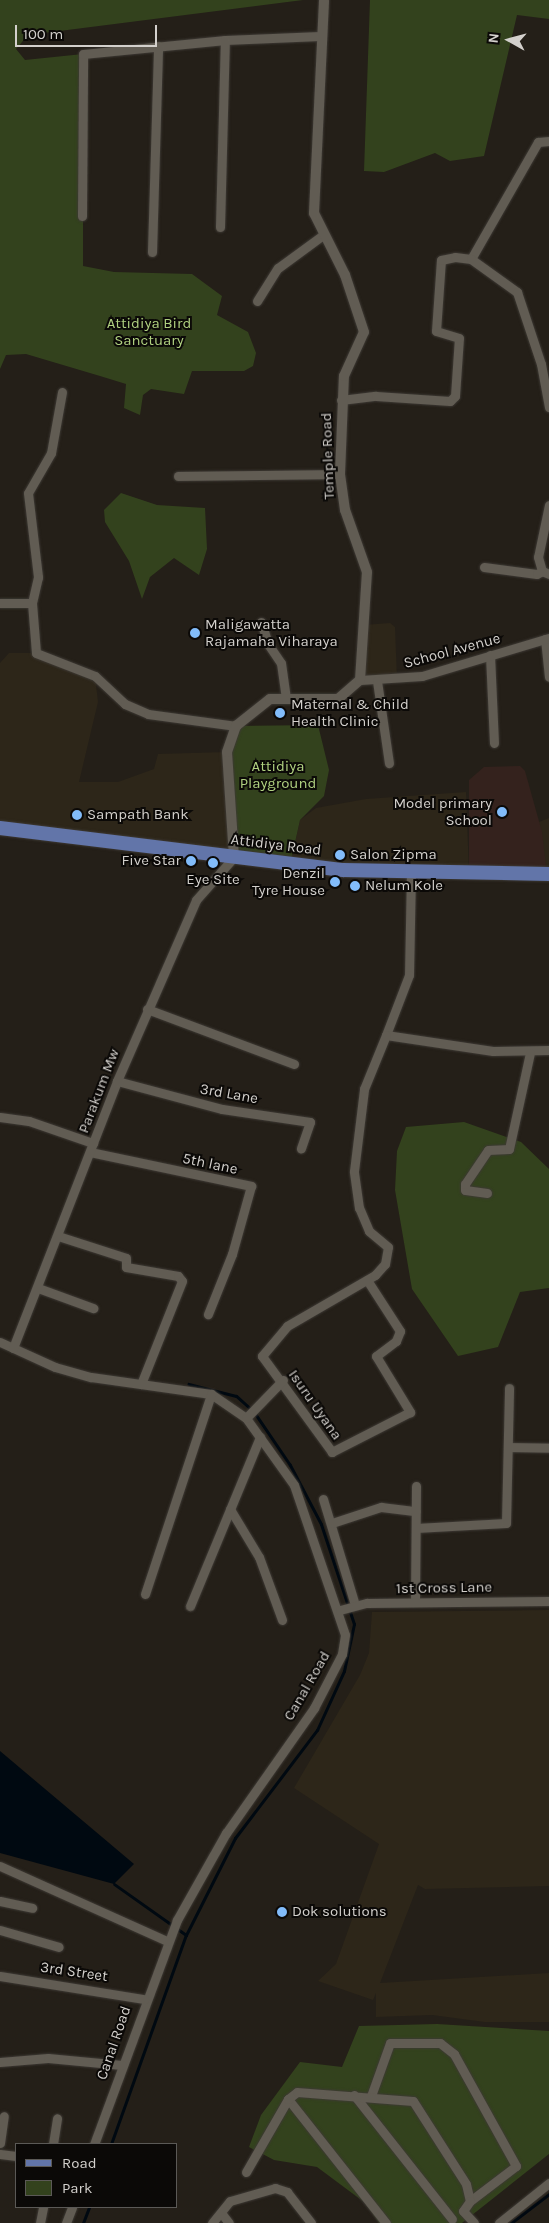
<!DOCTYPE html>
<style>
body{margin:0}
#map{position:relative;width:549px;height:2223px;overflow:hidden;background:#241f18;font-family:Karla,sans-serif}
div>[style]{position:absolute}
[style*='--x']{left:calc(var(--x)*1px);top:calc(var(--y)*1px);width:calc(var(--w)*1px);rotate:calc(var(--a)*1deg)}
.built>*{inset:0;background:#2d2619}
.education>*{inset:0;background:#34221d}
.green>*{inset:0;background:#33421d}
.water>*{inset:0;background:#000911}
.stream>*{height:3px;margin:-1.5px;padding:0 1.5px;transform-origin:1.5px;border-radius:1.5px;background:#000911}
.roads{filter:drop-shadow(0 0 1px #3d3934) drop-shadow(0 0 1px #3d3934)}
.minor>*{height:9px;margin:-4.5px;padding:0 4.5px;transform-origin:4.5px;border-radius:4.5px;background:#615c53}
.tertiary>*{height:10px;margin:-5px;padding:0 5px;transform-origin:5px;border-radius:5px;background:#615c53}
.primary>*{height:14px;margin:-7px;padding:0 7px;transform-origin:7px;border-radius:7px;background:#6275a9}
.dots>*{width:14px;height:14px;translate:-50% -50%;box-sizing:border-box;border:2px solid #0b0907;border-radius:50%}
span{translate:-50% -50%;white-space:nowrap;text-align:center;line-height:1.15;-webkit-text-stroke:4px #0b0907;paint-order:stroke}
.park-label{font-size:15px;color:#b0d180}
.street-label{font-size:15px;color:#d3d0cc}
.poi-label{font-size:15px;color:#d3d0cc}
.left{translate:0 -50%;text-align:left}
.right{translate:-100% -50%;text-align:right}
.legend{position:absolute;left:15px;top:2143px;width:162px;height:65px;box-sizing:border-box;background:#0b0907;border:1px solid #5b5956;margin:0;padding:6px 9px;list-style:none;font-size:15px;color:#d3d0cc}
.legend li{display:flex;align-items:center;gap:10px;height:25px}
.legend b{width:25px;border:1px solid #5b5956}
.north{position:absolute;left:484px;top:15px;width:50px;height:50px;-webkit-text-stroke:4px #0b0907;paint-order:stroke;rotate:277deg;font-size:14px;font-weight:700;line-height:20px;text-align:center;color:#d3d0cc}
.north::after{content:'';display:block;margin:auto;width:18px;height:22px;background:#d3d0cc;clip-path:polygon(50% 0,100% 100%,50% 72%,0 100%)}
.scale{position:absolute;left:15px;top:25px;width:142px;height:22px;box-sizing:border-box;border:2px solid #d3d0cc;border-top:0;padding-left:6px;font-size:15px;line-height:18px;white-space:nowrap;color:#d3d0cc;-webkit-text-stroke:4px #0b0907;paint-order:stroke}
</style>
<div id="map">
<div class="built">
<div style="clip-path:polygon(390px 623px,395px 627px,397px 679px,363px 681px,364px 625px)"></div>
<div style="clip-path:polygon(9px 653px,36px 653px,95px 676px,98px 702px,79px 782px,118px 782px,154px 769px,158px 754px,227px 752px,234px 857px,0 828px,0 663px)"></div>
<div style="clip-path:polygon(466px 792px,469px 874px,290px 865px,300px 820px,316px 808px,366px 799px)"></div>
<div style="clip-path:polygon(549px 818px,549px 874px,547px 874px,539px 822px)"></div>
<div style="clip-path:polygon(549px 1610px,549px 1886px,425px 1889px,418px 1885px,380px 1983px,549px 1973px,549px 2022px,485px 2022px,432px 2015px,376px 2017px,376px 1993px,373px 2000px,318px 1981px,336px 1964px,379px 1844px,294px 1788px,360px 1675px,369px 1653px,372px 1612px)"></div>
</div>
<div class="education">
<div style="clip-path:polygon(520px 766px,525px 771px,542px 832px,547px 874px,469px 874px,469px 780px,484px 767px)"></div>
</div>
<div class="green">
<div style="clip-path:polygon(0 0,303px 0,28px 35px,16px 49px,25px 60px,83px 54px,83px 266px,114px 272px,192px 274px,222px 296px,217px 315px,248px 332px,256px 353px,253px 366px,244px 371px,192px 371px,184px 394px,151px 389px,143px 395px,140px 415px,124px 408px,126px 384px,100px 376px,26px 354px,6px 355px,0 369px)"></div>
<div style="clip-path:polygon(370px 0,549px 0,549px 19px,517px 15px,484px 156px,450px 161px,435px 153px,384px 172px,364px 171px)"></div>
<div style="clip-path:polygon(121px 493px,157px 505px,205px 508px,207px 549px,199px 575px,174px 558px,150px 577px,142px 599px,129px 561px,105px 522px,104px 510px)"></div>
<div style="clip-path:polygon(318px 725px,329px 770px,324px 796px,300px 820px,290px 865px,234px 857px,227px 752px,236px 726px)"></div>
<div style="clip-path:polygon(464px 1122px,521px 1142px,549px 1169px,549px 1288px,520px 1292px,498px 1347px,458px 1356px,412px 1289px,395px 1190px,397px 1151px,406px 1127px)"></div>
<div style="clip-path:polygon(437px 2024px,549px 2031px,549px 2154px,462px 2223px,379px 2223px,364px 2202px,317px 2167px,274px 2160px,249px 2147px,261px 2115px,300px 2062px,342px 2067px,359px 2026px)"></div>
</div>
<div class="water">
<div style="clip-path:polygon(0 1751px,134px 1864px,114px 1884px,0 1853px)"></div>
</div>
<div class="stream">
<div style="--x:186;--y:1935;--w:109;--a:-63.2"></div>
<div style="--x:235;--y:1838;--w:136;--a:-52.8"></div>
<div style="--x:317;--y:1730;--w:65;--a:-65.4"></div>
<div style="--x:344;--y:1671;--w:48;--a:-78"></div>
<div style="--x:354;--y:1624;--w:105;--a:-108.3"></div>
<div style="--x:321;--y:1524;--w:67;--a:-117.7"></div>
<div style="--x:290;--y:1465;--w:64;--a:-124.2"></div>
<div style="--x:254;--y:1412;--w:24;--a:-138"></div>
<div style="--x:236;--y:1396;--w:49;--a:-165.7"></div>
<div style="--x:111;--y:2144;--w:222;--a:-70.3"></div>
<div style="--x:186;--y:1935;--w:88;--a:-144.7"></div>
<div style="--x:83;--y:2223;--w:17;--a:-69"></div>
<div style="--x:511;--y:2223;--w:48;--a:-37.3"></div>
</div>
<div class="roads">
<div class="minor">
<div style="--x:82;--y:216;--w:162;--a:-89.6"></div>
<div style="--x:83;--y:54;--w:143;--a:-5.6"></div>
<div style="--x:225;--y:40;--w:95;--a:-2.4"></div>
<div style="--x:220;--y:227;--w:187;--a:-88.5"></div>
<div style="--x:152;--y:252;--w:206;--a:-88.3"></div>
<div style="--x:471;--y:259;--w:135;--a:-60.2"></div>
<div style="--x:538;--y:142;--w:11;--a:-5"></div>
<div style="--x:257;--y:301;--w:39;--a:-58"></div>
<div style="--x:278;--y:268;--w:56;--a:-36.3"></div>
<div style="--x:62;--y:392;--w:62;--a:100.2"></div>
<div style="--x:51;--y:453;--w:46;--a:119.9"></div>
<div style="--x:28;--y:493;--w:85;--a:83.2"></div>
<div style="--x:38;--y:577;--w:27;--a:103"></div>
<div style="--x:32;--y:603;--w:50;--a:85.4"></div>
<div style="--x:36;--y:653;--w:63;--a:21.3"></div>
<div style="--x:95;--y:676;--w:41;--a:43"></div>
<div style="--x:125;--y:704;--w:25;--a:23"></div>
<div style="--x:148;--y:714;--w:89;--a:7.8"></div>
<div style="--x:341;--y:400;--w:35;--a:-7"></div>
<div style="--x:376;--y:396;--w:74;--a:3.9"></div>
<div style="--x:450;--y:401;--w:7;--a:-45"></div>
<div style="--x:455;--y:396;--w:58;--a:-86.1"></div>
<div style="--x:459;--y:338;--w:24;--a:-163"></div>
<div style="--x:436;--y:331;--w:71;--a:-86"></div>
<div style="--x:441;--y:260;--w:14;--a:-12"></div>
<div style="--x:455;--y:257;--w:16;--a:7"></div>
<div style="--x:471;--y:259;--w:57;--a:35.7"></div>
<div style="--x:517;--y:292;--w:76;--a:71.6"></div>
<div style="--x:541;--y:364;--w:44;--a:79.5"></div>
<div style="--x:178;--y:476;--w:162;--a:-0.7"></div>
<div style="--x:549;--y:505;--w:53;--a:101.9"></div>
<div style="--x:538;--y:557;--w:15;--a:74"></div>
<div style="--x:542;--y:571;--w:8;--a:23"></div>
<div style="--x:484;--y:567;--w:53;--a:7.5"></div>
<div style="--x:537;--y:574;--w:6;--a:-31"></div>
<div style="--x:0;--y:603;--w:32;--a:0"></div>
<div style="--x:261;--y:622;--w:23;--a:72"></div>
<div style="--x:268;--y:644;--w:23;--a:56"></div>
<div style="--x:281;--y:663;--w:34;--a:82"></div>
<div style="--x:545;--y:639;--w:38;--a:84"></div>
<div style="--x:490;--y:655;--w:88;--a:87.4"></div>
<div style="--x:360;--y:680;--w:62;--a:-3.7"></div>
<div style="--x:422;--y:676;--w:133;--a:-16.7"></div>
<div style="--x:377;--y:681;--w:83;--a:81.7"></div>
<div style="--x:411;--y:872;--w:103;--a:91.1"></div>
<div style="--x:409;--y:975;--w:64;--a:111"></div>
<div style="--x:386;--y:1035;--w:108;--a:8.5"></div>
<div style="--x:493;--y:1051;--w:56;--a:-1"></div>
<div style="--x:147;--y:1009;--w:157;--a:20.5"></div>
<div style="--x:117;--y:1081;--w:109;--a:14.9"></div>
<div style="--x:222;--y:1109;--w:89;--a:8.4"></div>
<div style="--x:310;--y:1122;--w:28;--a:109"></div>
<div style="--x:0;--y:1117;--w:29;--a:8"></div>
<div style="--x:29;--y:1121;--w:68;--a:19"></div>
<div style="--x:90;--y:1152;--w:165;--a:11.9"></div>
<div style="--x:251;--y:1186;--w:71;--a:105.6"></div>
<div style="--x:232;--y:1254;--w:65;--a:111.8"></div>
<div style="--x:487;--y:1193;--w:22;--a:-172"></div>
<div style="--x:465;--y:1190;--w:6;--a:-90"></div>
<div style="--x:465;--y:1184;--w:41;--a:-55.9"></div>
<div style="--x:488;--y:1150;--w:21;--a:-3"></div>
<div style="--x:509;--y:1149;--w:98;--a:-77.7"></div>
<div style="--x:58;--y:1236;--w:71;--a:17.9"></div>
<div style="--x:126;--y:1258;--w:9;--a:90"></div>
<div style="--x:126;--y:1267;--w:53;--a:9.8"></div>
<div style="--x:178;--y:1276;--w:6;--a:51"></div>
<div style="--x:182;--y:1281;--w:111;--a:111.7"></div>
<div style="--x:367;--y:1280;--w:61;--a:57.1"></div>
<div style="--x:400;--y:1331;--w:11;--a:112"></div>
<div style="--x:396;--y:1341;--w:25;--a:143"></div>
<div style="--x:376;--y:1356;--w:66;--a:58.7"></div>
<div style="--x:410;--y:1412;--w:88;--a:152.9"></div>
<div style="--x:332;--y:1452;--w:119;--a:-126.1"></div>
<div style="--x:262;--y:1356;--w:39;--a:-50"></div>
<div style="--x:287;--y:1326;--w:102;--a:-30.1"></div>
<div style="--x:375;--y:1275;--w:15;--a:-48"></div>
<div style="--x:385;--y:1264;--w:17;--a:-80"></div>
<div style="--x:388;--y:1247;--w:25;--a:-140"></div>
<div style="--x:369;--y:1231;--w:25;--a:-113"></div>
<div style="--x:359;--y:1208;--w:37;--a:-98"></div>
<div style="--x:354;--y:1171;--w:83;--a:-83"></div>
<div style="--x:364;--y:1089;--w:58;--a:-67.8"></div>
<div style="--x:38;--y:1288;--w:59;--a:20"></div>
<div style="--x:0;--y:1342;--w:60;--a:24.4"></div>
<div style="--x:55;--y:1367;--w:37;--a:16"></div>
<div style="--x:91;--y:1377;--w:121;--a:8.1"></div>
<div style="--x:211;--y:1394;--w:42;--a:34.4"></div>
<div style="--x:246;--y:1418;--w:82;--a:54.4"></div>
<div style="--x:294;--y:1485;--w:158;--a:71.2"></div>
<div style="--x:345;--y:1635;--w:19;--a:99"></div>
<div style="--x:342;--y:1654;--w:61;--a:117.4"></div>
<div style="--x:314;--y:1708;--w:153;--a:125.1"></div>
<div style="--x:226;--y:1833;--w:100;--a:119.4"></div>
<div style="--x:177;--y:1920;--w:239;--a:110.3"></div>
<div style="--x:13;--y:1348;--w:287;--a:-68.7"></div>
<div style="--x:117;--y:1081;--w:197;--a:-66.4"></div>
<div style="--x:196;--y:900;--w:57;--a:-48.5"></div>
<div style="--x:246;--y:1418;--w:53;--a:-45.8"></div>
<div style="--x:510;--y:1447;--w:39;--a:1"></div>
<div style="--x:323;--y:1499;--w:111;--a:73.2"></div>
<div style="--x:230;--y:1509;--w:56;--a:58.9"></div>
<div style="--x:259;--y:1557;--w:67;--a:69.9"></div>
<div style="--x:332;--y:1523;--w:52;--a:-18.1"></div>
<div style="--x:381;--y:1507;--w:35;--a:7"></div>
<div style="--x:416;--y:1528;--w:90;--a:-3.2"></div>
<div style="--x:506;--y:1523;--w:135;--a:-88.7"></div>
<div style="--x:145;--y:1594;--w:211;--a:-71.7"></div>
<div style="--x:415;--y:1602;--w:116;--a:-89.5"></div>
<div style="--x:190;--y:1606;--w:183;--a:-67.5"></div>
<div style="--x:340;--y:1610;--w:28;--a:-15"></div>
<div style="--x:367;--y:1603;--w:182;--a:-0.6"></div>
<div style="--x:0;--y:1866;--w:183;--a:24.2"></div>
<div style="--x:0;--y:1901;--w:33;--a:12"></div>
<div style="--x:0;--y:1930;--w:61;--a:16.1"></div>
<div style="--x:0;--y:1976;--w:146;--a:9.1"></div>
<div style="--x:0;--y:2062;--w:48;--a:-4.8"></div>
<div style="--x:48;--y:2058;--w:74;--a:5.4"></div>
<div style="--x:354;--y:2095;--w:158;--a:51.7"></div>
<div style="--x:371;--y:2096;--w:56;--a:-70.3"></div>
<div style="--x:390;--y:2043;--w:50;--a:0"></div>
<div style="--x:440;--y:2043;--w:18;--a:38"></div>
<div style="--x:454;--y:2054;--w:128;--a:61"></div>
<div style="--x:516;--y:2166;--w:58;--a:142.7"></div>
<div style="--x:288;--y:2099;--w:158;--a:51.7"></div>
<div style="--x:0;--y:2143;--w:27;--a:-82"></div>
<div style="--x:53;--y:2144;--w:26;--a:-81"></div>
<div style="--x:0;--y:2154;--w:16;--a:7"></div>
<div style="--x:246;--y:2172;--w:84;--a:-60.1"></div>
<div style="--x:288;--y:2099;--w:11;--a:-38"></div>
<div style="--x:297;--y:2092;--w:116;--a:4.4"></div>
<div style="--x:413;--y:2101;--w:98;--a:57.4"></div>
<div style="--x:466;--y:2184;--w:17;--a:77"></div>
<div style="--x:470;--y:2201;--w:12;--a:125"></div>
<div style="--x:463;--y:2211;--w:16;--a:47"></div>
<div style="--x:222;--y:2214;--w:11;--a:52"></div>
<div style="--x:40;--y:2223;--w:16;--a:-79"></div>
<div style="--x:66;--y:2223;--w:17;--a:-69"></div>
<div style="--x:212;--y:2223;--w:28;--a:-51"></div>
<div style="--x:230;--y:2201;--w:47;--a:-16.1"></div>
<div style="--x:275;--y:2188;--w:13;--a:18"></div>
<div style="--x:287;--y:2192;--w:39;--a:52"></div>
<div style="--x:499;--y:2223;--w:64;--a:-38.7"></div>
</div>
<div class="tertiary">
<div style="--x:234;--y:857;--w:105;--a:-93.8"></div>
<div style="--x:227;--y:752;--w:28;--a:-71"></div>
<div style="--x:236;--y:726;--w:43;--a:-38.5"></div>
<div style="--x:270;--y:699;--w:68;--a:0"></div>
<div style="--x:338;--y:699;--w:29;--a:-41"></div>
<div style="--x:360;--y:680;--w:108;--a:-86.3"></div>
<div style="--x:367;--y:572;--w:66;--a:-109.5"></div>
<div style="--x:345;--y:510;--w:36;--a:-98"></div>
<div style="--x:340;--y:474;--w:98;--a:-87.7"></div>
<div style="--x:344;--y:376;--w:48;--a:-65.6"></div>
<div style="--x:364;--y:332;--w:60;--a:-108.4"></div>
<div style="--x:345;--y:275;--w:69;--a:-116.6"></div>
<div style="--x:314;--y:213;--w:213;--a:-87.3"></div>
</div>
<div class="primary">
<div style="--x:0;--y:828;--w:346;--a:7"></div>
<div style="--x:343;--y:870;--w:206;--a:1.1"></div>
</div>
</div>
<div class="dots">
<div style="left:195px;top:633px;background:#82bcfa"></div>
<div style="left:280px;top:713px;background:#82bcfa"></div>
<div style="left:502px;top:812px;background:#82bcfa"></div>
<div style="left:77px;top:815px;background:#82bcfa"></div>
<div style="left:340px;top:855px;background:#82bcfa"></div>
<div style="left:191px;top:861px;background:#82bcfa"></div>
<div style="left:213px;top:863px;background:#82bcfa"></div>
<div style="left:335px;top:882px;background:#82bcfa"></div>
<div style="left:355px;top:886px;background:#82bcfa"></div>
<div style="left:282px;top:1912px;background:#82bcfa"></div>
</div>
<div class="park-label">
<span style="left:149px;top:332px">Attidiya Bird<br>Sanctuary</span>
<span style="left:278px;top:775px">Attidiya<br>Playground</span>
</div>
<div class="street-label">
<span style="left:328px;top:456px;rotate:-92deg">Temple Road</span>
<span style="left:452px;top:651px;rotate:-15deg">School Avenue</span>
<span style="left:276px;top:845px;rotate:7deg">Attidiya Road</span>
<span style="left:99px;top:1091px;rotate:-69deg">Parakum Mw</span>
<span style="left:229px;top:1094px;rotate:10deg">3rd Lane</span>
<span style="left:210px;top:1164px;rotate:12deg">5th lane</span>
<span style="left:315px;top:1405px;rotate:55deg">Isuru Uyana</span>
<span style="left:444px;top:1588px;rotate:-1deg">1st Cross Lane</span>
<span style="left:307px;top:1686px;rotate:-60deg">Canal Road</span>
<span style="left:74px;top:1972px;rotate:8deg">3rd Street</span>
<span style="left:114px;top:2043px;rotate:-71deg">Canal Road</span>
</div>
<div class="poi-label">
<span class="left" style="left:205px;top:633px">Maligawatta<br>Rajamaha Viharaya</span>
<span class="left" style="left:291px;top:713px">Maternal &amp; Child<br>Health Clinic</span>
<span class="right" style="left:492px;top:812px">Model primary<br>School</span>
<span class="left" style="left:87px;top:815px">Sampath Bank</span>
<span class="left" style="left:350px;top:855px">Salon Zipma</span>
<span class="right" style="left:181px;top:861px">Five Star</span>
<span class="right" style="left:325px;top:882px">Denzil<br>Tyre House</span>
<span style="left:213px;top:880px">Eye Site</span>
<span class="left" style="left:365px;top:886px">Nelum Kole</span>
<span class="left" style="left:292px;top:1912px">Dok solutions</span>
</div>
<ul class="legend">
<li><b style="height:6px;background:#6275a9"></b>Road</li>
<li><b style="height:14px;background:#33421d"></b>Park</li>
</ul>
<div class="north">N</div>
<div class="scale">100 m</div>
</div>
